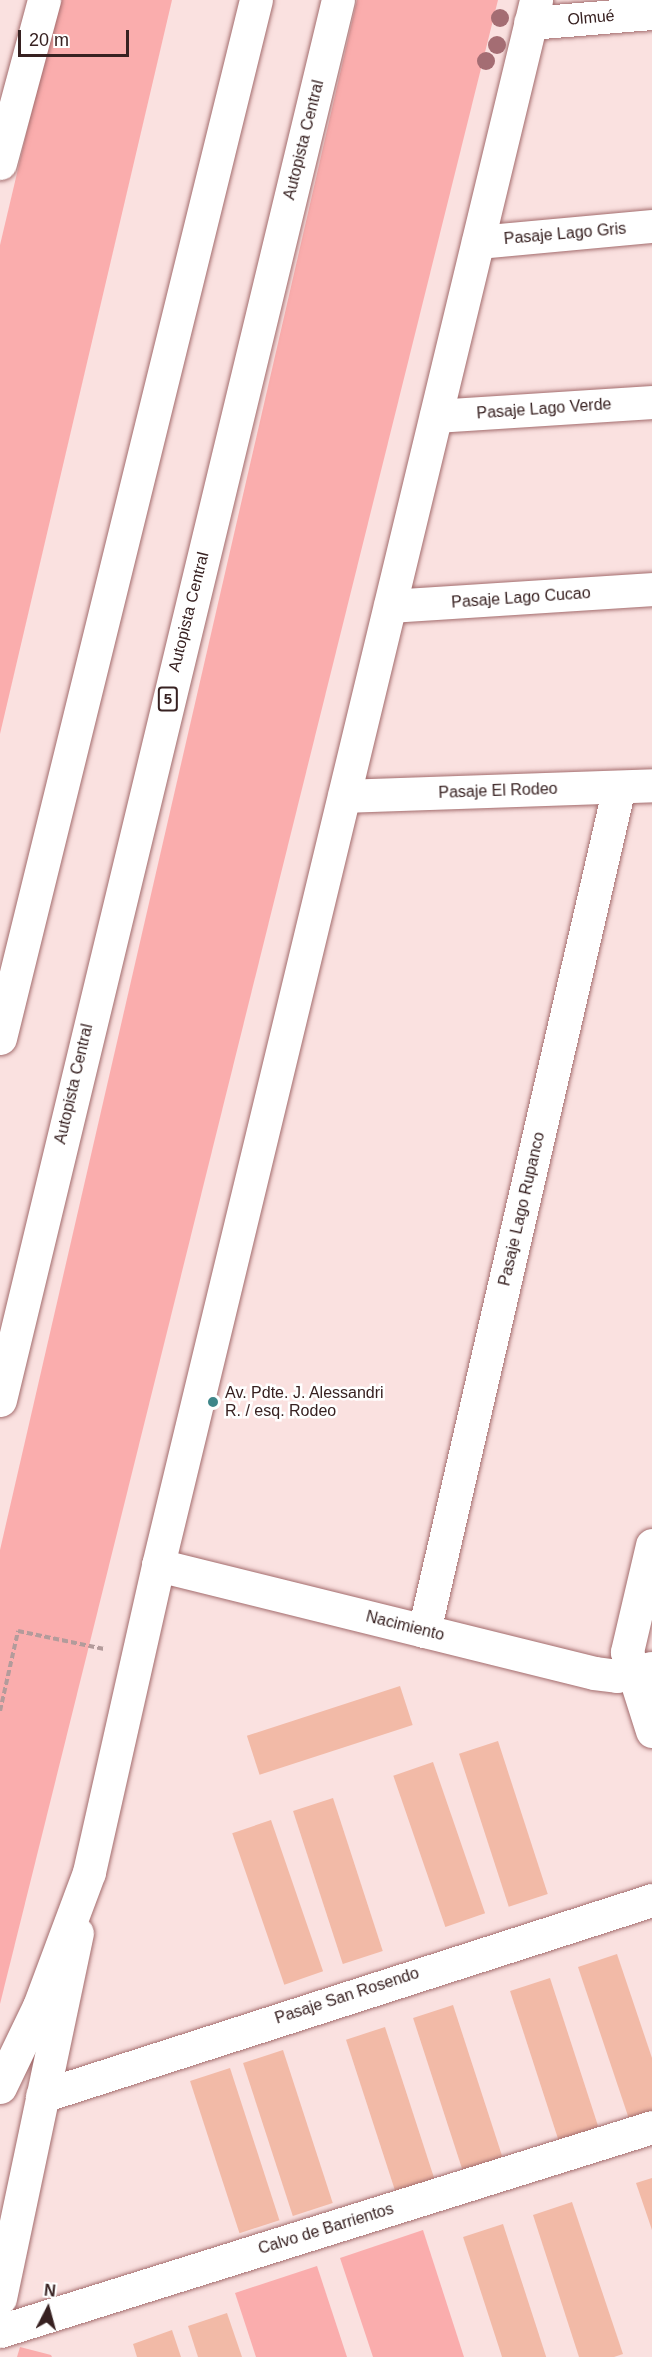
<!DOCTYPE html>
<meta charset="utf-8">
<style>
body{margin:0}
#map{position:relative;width:652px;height:2357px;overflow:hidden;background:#fae1e0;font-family:Arial,sans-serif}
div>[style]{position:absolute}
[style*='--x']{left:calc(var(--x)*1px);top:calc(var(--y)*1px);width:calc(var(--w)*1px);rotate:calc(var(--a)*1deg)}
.green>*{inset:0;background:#faadad}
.building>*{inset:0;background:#f2baa7;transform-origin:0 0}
.path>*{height:4px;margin-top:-2px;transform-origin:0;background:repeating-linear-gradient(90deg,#b39b9b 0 6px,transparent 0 9px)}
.roads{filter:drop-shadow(0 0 2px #a36c6d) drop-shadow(0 0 2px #a36c6d)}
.minor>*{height:33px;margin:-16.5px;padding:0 16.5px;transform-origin:16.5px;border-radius:16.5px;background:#fff}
.major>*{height:33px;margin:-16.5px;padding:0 16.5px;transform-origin:16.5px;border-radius:16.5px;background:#fff}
.highway>*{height:33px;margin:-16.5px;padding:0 16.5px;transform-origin:16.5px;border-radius:16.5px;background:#fff}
.trees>*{width:18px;height:18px;margin:-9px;border-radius:50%;background:#a46d73}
.dots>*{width:16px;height:16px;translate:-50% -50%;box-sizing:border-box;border:3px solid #fff;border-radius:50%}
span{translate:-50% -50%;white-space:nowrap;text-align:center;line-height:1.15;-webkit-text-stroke:5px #fff;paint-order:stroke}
.shield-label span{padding:2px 4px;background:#fff;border:2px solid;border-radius:4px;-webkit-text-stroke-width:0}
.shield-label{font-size:15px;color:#372121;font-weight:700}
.street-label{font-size:16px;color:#372121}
.poi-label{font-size:16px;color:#372121}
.left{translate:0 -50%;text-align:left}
.north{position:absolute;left:18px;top:2279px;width:60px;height:60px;-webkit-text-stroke:4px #fff;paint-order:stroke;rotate:6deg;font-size:16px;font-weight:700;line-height:24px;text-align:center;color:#372121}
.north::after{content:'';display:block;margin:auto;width:21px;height:27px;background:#372121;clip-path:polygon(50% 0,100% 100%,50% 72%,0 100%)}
.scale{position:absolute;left:18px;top:30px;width:111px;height:27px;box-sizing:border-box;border:3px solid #372121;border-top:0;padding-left:8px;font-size:18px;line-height:21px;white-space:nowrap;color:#372121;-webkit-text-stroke:4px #fff;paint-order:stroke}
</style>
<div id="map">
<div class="green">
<div style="clip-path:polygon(58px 0,172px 0,0 734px,0 245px)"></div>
<div style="clip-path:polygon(357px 0,498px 0,0 2004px,0 1550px)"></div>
<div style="clip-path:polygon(423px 2230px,464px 2357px,373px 2357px,340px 2258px)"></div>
<div style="clip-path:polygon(317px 2266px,347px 2357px,256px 2357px,235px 2293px)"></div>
<div style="clip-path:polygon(20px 2347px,51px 2355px,52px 2357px,17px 2357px)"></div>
</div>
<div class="building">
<div style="left:400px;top:1686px;width:41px;height:161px;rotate:72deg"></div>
<div style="left:498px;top:1741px;width:161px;height:41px;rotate:72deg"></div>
<div style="left:433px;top:1762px;width:160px;height:42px;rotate:71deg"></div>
<div style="left:333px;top:1798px;width:161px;height:42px;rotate:72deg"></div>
<div style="left:271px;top:1820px;width:160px;height:41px;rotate:71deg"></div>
<div style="clip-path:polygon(617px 1954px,652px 2058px,652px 2112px,629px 2119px,578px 1967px)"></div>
<div style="left:550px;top:1978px;width:160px;height:42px;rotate:72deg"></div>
<div style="left:453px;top:2005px;width:161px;height:42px;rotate:72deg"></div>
<div style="left:385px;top:2027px;width:161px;height:41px;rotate:72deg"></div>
<div style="left:283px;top:2050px;width:161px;height:42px;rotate:72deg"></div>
<div style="left:230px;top:2068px;width:160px;height:42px;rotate:72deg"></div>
<div style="clip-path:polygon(652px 2178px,652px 2230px,636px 2183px)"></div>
<div style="clip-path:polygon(572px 2202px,623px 2354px,614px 2357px,579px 2357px,533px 2215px)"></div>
<div style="left:503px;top:2224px;width:140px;height:42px;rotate:72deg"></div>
<div style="clip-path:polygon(227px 2313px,242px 2357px,198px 2357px,188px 2326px)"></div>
<div style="clip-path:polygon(172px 2330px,181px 2357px,137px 2357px,133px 2344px)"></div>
</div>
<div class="path">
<div style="--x:0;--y:1711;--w:82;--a:-77.3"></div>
<div style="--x:18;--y:1631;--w:88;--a:11.8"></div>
</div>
<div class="roads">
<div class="minor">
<div style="--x:530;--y:23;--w:122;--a:-4.7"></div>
<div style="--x:478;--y:242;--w:175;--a:-5.3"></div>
<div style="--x:436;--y:416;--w:216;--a:-3.7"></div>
<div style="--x:390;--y:606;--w:263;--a:-3.7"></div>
<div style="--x:344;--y:796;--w:308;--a:-2"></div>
<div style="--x:652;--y:1545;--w:110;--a:103.2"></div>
<div style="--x:627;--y:1652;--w:83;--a:72.4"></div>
<div style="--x:158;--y:1565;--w:449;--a:13.9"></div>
<div style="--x:594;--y:1673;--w:23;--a:7"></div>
<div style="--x:617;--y:1676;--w:36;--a:-13"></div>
<div style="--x:424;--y:1631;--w:866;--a:-76.99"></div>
<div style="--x:42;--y:2096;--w:641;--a:-17.81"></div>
<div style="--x:0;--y:2298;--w:373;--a:-78.1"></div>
<div style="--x:0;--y:2331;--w:683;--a:-17.37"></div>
</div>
<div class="major">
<div style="--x:0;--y:163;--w:169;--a:-74.9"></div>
<div style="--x:89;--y:1872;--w:315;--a:-77.3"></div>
<div style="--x:158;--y:1565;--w:1610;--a:-76.42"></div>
</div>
<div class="highway">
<div style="--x:0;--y:1038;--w:1069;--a:-76.15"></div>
<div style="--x:0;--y:1400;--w:1440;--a:-76.43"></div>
<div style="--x:0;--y:2087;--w:90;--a:-64.3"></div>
<div style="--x:39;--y:2006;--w:143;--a:-69.5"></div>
</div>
</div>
<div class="trees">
<div style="left:500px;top:18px"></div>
<div style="left:497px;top:45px"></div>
<div style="left:486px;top:61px"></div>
</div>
<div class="dots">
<div style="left:213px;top:1402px;background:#3e8689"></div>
</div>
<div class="shield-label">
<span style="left:168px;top:699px">5</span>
</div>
<div class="street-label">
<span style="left:591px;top:18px;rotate:-5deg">Olmué</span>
<span style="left:304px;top:140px;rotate:-76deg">Autopista Central</span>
<span style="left:565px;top:234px;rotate:-5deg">Pasaje Lago Gris</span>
<span style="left:544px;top:409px;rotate:-4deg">Pasaje Lago Verde</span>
<span style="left:521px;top:598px;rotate:-4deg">Pasaje Lago Cucao</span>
<span style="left:189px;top:612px;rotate:-76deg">Autopista Central</span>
<span style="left:498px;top:791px;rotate:-2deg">Pasaje El Rodeo</span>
<span style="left:74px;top:1084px;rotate:-77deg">Autopista Central</span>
<span style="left:522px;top:1209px;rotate:-77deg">Pasaje Lago Rupanco</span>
<span style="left:405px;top:1626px;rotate:14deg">Nacimiento</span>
<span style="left:347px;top:1996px;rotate:-18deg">Pasaje San Rosendo</span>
<span style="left:326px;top:2229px;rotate:-17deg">Calvo de Barrientos</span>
</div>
<div class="poi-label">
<span class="left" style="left:225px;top:1402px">Av. Pdte. J. Alessandri<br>R. / esq. Rodeo</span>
</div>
<div class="north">N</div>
<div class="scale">20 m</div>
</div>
